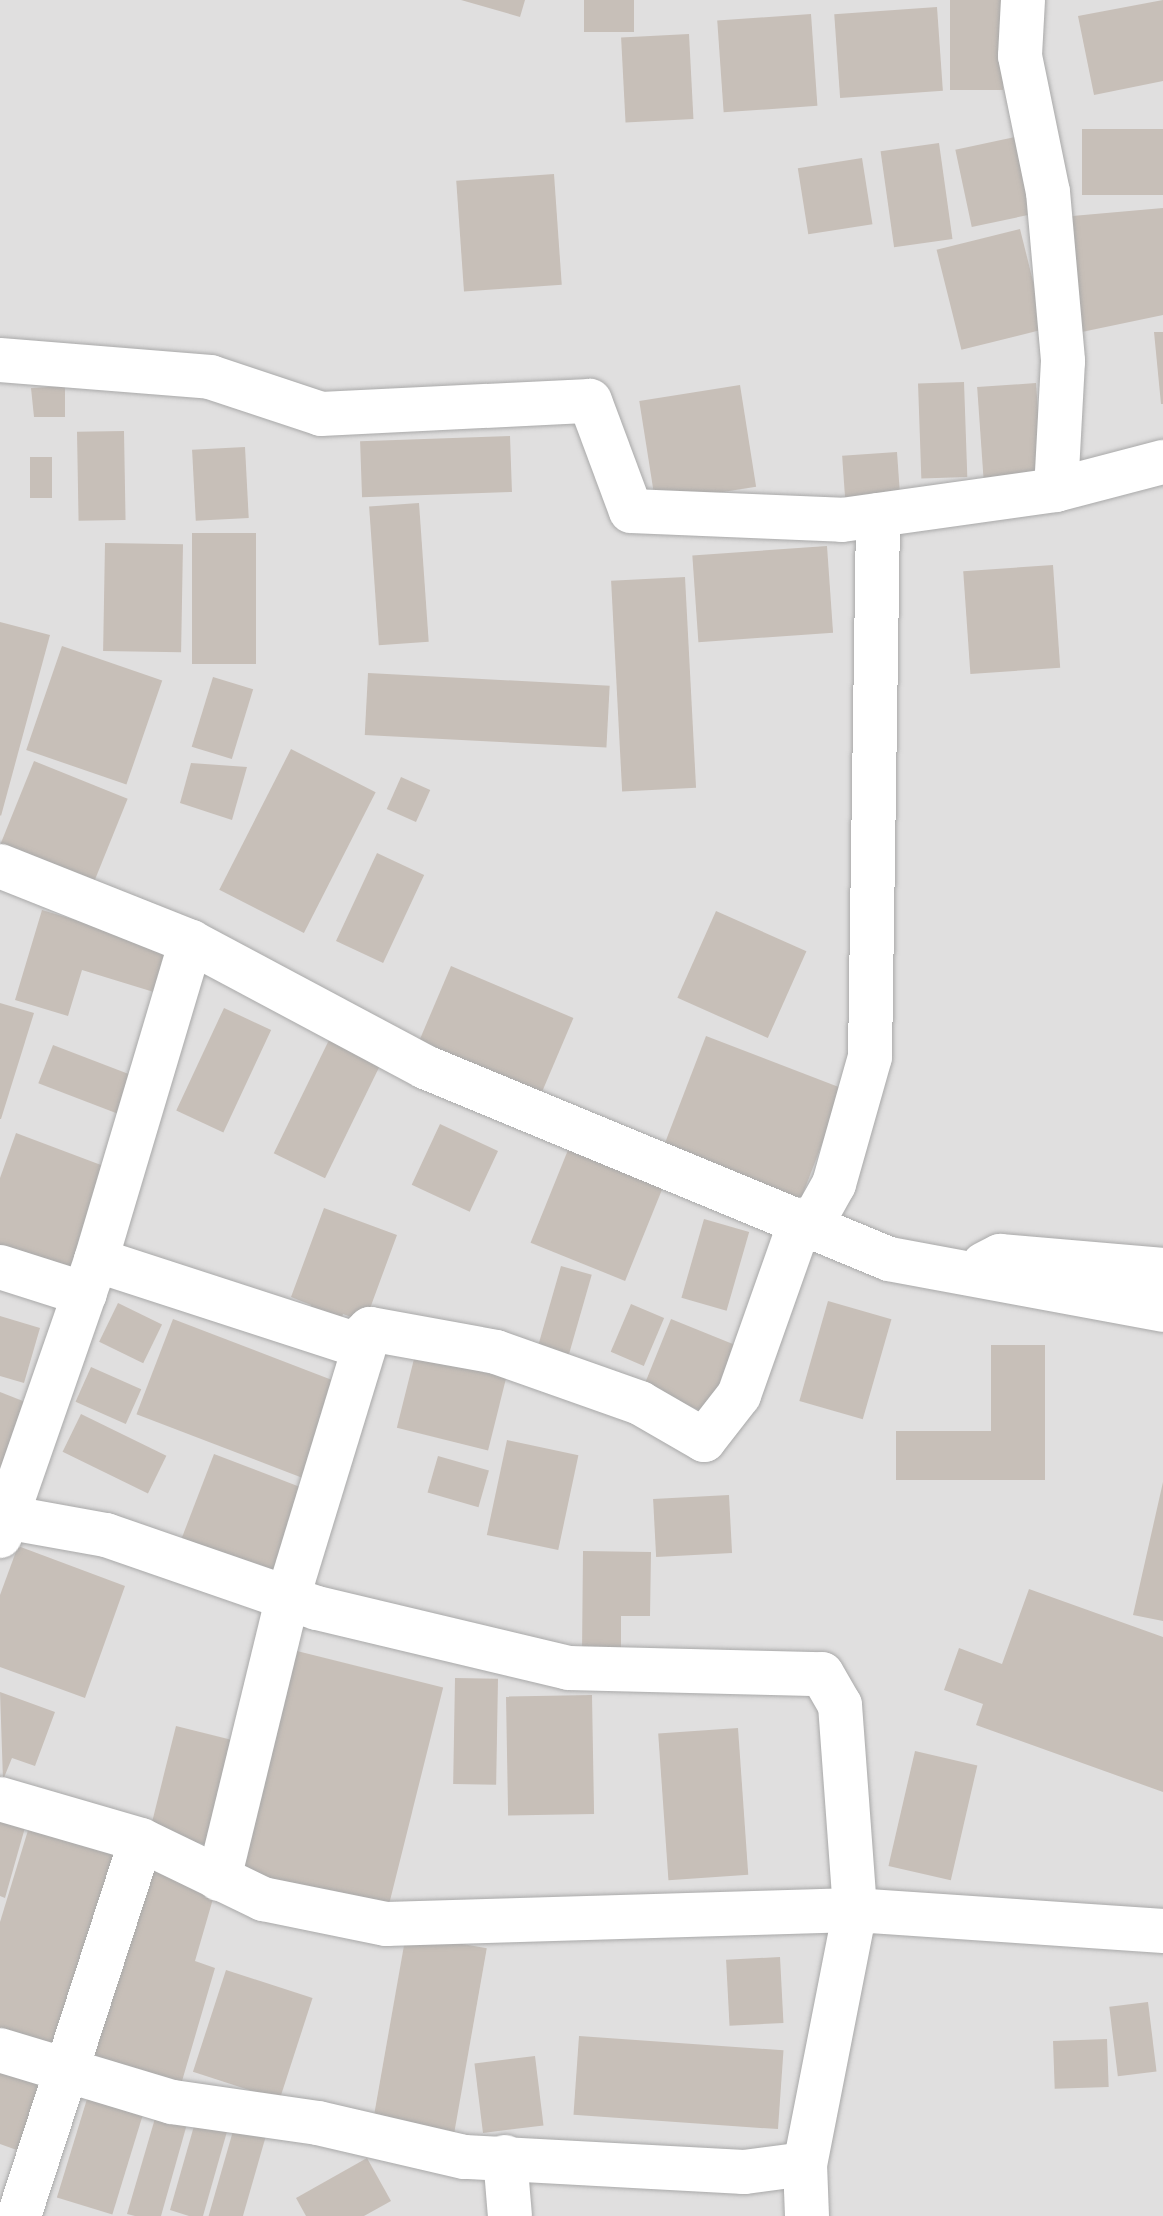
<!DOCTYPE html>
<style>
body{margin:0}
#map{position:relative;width:1163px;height:2216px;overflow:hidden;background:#f2efe9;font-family:Ubuntu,sans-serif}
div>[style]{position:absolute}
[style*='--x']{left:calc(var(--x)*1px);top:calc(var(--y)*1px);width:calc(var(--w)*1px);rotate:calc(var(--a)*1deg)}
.residential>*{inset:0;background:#e0dfdf;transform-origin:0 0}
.building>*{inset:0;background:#c7bfb8;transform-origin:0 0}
.roads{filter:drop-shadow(0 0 2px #a9a9a9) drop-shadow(0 0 2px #a9a9a9)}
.minor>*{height:44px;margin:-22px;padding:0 22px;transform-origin:22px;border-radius:22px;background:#fff}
span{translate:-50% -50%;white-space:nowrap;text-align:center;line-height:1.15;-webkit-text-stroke:6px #fff;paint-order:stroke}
</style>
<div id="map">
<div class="residential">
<div style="left:0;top:0;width:1163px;height:2216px"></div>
</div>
<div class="building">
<div style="clip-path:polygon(461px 0,525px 0,520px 17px)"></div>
<div style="left:584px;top:0;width:50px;height:32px"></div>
<div style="left:950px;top:0;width:53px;height:90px"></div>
<div style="clip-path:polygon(1163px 0,1163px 81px,1094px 95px,1078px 16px)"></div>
<div style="left:937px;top:7px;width:84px;height:103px;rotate:86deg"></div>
<div style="left:811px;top:14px;width:92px;height:94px;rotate:86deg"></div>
<div style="left:689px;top:34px;width:85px;height:68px;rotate:87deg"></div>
<div style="left:1163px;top:129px;width:66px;height:81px;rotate:90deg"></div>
<div style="left:1015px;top:137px;width:79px;height:61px;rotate:78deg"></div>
<div style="left:939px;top:143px;width:97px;height:59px;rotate:82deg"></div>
<div style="left:862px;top:158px;width:67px;height:65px;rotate:81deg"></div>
<div style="left:554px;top:174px;width:111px;height:98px;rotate:86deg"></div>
<div style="clip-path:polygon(1163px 208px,1163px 315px,1077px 333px,1061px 217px)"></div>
<div style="left:1020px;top:229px;width:103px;height:86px;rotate:76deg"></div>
<div style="clip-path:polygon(1154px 332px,1163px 332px,1163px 404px,1161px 404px)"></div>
<div style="left:964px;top:382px;width:95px;height:46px;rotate:88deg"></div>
<div style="left:1036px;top:383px;width:99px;height:59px;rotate:86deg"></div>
<div style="left:740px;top:385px;width:103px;height:102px;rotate:81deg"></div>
<div style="clip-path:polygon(65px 386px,65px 417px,34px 417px,31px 388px)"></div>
<div style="left:124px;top:431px;width:89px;height:47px;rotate:89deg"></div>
<div style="left:510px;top:436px;width:56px;height:150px;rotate:88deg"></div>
<div style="left:245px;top:447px;width:71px;height:53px;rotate:87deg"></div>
<div style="left:897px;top:452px;width:55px;height:55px;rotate:86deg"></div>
<div style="left:30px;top:457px;width:22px;height:41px"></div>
<div style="left:419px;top:503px;width:139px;height:50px;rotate:86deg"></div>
<div style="left:192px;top:533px;width:64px;height:131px"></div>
<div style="left:105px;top:543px;width:78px;height:108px;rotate:1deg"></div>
<div style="left:827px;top:546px;width:87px;height:135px;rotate:86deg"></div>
<div style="left:1053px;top:565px;width:103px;height:90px;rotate:86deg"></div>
<div style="left:685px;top:577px;width:211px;height:74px;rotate:87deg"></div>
<div style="clip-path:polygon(0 622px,50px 635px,1px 816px,0 815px)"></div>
<div style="left:62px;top:646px;width:106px;height:110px;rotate:19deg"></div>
<div style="left:368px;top:673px;width:242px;height:62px;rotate:3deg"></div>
<div style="left:213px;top:677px;width:42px;height:73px;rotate:17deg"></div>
<div style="left:291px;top:749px;width:95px;height:158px;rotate:27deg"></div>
<div style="left:34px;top:761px;width:101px;height:93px;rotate:22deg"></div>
<div style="clip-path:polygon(191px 763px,247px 767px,232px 820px,180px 803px)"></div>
<div style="left:401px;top:777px;width:32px;height:35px;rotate:24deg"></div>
<div style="left:377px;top:853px;width:52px;height:97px;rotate:25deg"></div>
<div style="clip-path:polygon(42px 910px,170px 948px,157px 993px,82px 970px,68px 1016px,15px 1000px)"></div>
<div style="left:716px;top:911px;width:99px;height:95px;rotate:24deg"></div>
<div style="left:451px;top:966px;width:133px;height:90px;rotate:23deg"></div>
<div style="clip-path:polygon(0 1003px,34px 1013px,1px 1119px,0 1119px)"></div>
<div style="left:224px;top:1008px;width:52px;height:113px;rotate:25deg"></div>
<div style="left:706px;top:1036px;width:147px;height:118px;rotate:21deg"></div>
<div style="left:329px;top:1040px;width:57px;height:126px;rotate:26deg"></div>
<div style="left:53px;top:1045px;width:88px;height:41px;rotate:21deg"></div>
<div style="left:440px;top:1124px;width:64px;height:67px;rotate:25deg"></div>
<div style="clip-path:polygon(16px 1133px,109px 1168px,71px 1275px,0 1249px,0 1178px)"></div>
<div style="left:568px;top:1150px;width:102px;height:100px;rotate:22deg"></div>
<div style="clip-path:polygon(324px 1208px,397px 1235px,365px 1322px,343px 1314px,338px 1329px,307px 1317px,311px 1305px,291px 1297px)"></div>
<div style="left:704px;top:1219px;width:47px;height:82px;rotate:16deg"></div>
<div style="left:561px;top:1266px;width:32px;height:103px;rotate:16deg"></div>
<div style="left:828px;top:1301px;width:66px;height:104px;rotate:16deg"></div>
<div style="left:118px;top:1303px;width:49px;height:43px;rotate:26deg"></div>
<div style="left:631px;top:1304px;width:36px;height:52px;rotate:23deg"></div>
<div style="clip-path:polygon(0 1316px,40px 1328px,24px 1383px,0 1376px)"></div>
<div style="left:173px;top:1319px;width:185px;height:102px;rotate:21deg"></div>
<div style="left:671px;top:1319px;width:80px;height:74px;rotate:22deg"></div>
<div style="clip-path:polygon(991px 1345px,1045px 1345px,1045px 1480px,896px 1480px,896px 1431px,991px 1431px)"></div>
<div style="left:415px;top:1355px;width:94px;height:75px;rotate:14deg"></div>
<div style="left:91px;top:1367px;width:55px;height:38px;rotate:24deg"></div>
<div style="clip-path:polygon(0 1392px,28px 1403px,0 1481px)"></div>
<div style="left:81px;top:1414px;width:95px;height:42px;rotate:26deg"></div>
<div style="left:507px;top:1440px;width:73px;height:97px;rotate:12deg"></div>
<div style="left:214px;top:1454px;width:102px;height:94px;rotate:21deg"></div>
<div style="left:438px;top:1456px;width:53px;height:38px;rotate:16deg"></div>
<div style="clip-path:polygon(1163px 1482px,1163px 1621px,1133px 1615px)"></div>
<div style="left:729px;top:1495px;width:58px;height:76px;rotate:87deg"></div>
<div style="clip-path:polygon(18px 1546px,125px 1586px,85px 1698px,0 1667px,0 1595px)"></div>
<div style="clip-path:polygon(583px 1551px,651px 1552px,650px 1616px,621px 1616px,621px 1654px,582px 1653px)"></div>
<div style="clip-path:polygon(1029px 1589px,1163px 1637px,1163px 1792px,976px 1725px,983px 1704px,944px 1690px,959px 1648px,1002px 1664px)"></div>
<div style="left:285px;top:1648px;width:163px;height:233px;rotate:14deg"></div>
<div style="left:455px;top:1678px;width:43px;height:106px;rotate:1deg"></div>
<div style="clip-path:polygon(0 1692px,55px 1712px,35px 1766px,12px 1758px,3px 1780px)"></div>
<div style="left:592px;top:1695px;width:119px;height:86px;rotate:89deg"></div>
<div style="left:176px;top:1726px;width:64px;height:108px;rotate:14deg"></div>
<div style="left:738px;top:1728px;width:147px;height:80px;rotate:86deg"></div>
<div style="left:915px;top:1751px;width:64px;height:118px;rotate:13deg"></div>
<div style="clip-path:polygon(0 1817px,26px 1824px,5px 1898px,0 1896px)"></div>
<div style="clip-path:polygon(29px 1827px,117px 1854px,56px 2051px,0 2034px,0 1922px)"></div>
<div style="clip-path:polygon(142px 1863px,217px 1885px,195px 1961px,215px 1968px,180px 2088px,85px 2060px)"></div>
<div style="left:406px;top:1934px;width:82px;height:187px;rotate:10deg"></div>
<div style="left:780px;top:1957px;width:66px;height:54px;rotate:87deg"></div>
<div style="left:226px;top:1970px;width:91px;height:107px;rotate:18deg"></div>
<div style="left:1148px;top:2002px;width:70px;height:39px;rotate:83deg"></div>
<div style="left:579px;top:2036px;width:205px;height:79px;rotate:4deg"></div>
<div style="left:1107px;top:2039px;width:48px;height:54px;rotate:88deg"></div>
<div style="left:535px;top:2056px;width:70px;height:61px;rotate:83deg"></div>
<div style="clip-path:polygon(0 2070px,50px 2086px,28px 2154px,0 2144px)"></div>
<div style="left:87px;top:2099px;width:58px;height:103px;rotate:17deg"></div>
<div style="clip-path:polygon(198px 2112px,230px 2121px,203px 2216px,189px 2216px,170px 2210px)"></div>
<div style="clip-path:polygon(156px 2115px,187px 2124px,161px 2216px,135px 2216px,127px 2214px)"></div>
<div style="left:235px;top:2124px;width:33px;height:96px;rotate:16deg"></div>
<div style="clip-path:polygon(367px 2158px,391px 2201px,364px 2216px,306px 2216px,296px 2198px)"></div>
</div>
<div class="roads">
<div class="minor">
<div style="--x:1023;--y:0;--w:56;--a:93.1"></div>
<div style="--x:1020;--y:56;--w:139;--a:78.4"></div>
<div style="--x:1048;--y:192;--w:170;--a:84.9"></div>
<div style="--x:1063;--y:361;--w:129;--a:93.1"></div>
<div style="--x:0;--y:360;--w:211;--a:4.6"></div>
<div style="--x:210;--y:377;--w:117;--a:18.4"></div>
<div style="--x:321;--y:414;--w:269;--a:-2.8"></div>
<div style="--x:590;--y:401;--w:117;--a:69.6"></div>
<div style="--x:631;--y:511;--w:211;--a:2.4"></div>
<div style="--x:842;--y:520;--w:216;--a:-8"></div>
<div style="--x:1056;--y:490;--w:111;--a:-14.7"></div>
<div style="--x:0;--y:866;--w:206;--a:21.7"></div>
<div style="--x:191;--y:942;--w:265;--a:28.1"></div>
<div style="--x:425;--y:1067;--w:502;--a:22.48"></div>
<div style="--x:889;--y:1259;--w:279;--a:10.5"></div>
<div style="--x:811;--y:1225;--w:47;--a:-60.7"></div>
<div style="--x:834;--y:1184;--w:132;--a:-74.2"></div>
<div style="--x:870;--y:1057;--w:542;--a:-89.15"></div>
<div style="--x:96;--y:1260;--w:271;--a:18"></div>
<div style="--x:354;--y:1344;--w:22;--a:-43"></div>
<div style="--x:370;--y:1329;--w:128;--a:10.3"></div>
<div style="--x:496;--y:1352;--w:153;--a:19.5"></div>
<div style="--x:640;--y:1403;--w:74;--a:30"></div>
<div style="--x:704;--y:1440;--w:57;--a:-52.1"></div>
<div style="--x:739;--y:1395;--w:186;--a:-70.5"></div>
<div style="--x:984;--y:1264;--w:18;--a:-27"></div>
<div style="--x:1000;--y:1256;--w:164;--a:4.9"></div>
<div style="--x:0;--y:1267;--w:89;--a:17.6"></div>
<div style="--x:0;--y:1516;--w:108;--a:10.2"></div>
<div style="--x:106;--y:1535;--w:223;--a:19.1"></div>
<div style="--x:317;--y:1608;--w:258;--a:13.4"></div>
<div style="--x:568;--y:1668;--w:254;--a:1.4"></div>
<div style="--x:822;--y:1674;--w:36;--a:60"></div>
<div style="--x:840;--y:1705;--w:206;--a:85.8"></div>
<div style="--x:855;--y:1910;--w:259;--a:101.1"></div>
<div style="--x:805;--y:2164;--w:62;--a:172.5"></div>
<div style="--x:744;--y:2172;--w:280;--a:-176.9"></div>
<div style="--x:464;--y:2157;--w:150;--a:-166.9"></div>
<div style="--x:318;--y:2123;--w:148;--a:-171.8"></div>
<div style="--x:172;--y:2102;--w:180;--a:-163.2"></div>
<div style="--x:0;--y:1536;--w:292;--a:-70.8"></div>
<div style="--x:96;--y:1260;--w:332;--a:-73.4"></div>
<div style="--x:0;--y:1799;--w:147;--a:16.2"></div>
<div style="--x:141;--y:1840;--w:136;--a:25.8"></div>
<div style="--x:263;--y:1899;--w:126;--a:11.5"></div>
<div style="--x:386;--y:1924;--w:469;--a:-1.7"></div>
<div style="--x:855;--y:1910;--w:309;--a:3.9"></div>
<div style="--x:219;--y:1879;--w:290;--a:-76.3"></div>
<div style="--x:288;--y:1597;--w:280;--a:-73"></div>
<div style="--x:505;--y:2157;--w:59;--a:85.2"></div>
<div style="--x:805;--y:2164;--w:52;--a:87.8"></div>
<div style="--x:19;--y:2216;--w:395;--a:-72"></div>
</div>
</div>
</div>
